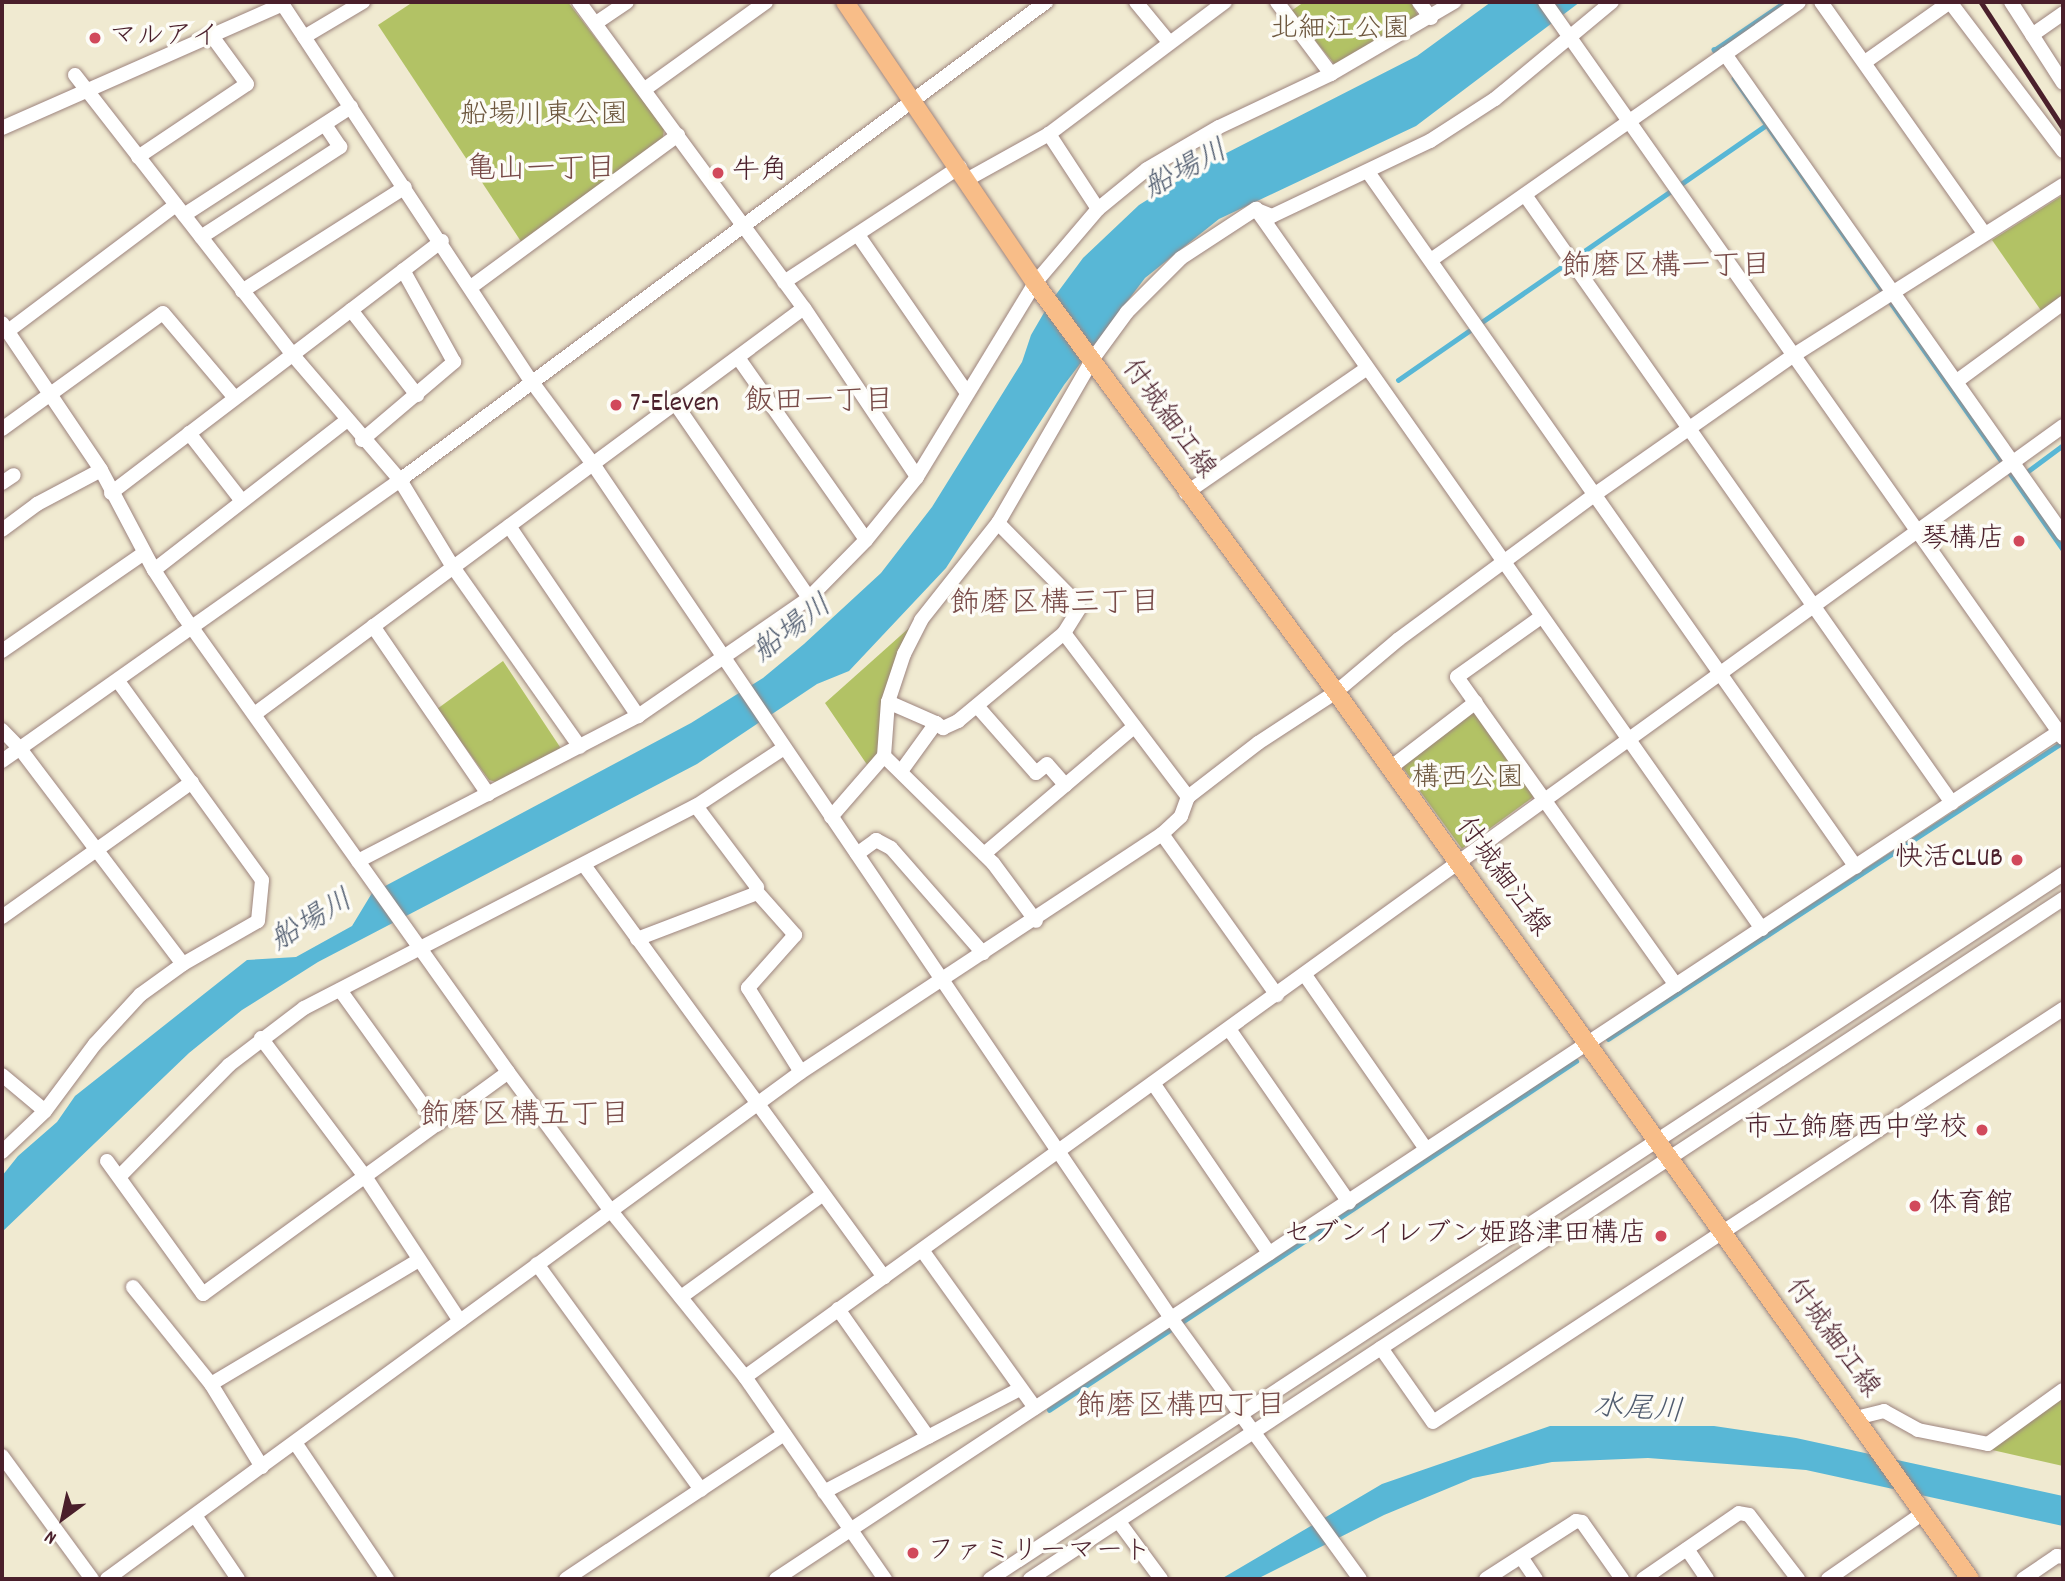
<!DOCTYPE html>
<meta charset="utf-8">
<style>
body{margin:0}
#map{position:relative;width:2065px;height:1581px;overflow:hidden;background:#f0ead1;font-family:Dekko,"Klee One",sans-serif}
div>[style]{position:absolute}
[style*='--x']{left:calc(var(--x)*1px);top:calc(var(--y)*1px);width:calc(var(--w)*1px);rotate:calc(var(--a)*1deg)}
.green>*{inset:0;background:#b2c265;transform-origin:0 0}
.water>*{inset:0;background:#58b7d6}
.stream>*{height:4.5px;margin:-2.25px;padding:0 2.25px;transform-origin:2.25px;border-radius:2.25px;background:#58b7d6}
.roads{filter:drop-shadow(0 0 2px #9d847e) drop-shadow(0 0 2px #9d847e)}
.minor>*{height:14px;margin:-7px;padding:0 7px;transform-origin:7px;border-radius:7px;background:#fff}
.major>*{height:18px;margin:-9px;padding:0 9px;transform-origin:9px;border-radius:9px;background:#f8bd88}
.rail>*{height:4.5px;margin:-2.25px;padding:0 2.25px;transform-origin:2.25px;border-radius:2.25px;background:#4a1f2b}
.dots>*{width:19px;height:19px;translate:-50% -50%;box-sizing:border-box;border:4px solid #fdfcf7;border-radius:50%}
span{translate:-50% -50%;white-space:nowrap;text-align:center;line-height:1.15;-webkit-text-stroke:7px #fdfcf7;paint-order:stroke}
.park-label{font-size:28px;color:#6e583f}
.poi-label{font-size:28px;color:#4a1f2b}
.left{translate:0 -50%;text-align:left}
.right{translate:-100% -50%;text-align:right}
.street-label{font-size:28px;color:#4a1f2b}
.neighbourhood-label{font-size:30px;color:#784b48}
.water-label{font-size:30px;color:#505c6f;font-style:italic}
.frame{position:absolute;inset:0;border:4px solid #4a1f2b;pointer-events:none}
.north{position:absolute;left:28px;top:1483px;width:70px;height:70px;-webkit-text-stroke:5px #fdfcf7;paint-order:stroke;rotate:213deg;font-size:19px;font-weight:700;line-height:28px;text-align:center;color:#4a1f2b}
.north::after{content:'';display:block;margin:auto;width:24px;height:32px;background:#4a1f2b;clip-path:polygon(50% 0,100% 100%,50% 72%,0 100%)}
</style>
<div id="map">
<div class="green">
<div style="clip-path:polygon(413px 2px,568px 2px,664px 128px,663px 138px,522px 243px,378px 25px)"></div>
<div style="clip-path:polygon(1304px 2px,1411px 2px,1419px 18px,1336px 66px,1291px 11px)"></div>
<div style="clip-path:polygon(2063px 195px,2063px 296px,2042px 312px,1992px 240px)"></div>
<div style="clip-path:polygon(909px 628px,881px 705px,880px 749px,868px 766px,825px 703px)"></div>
<div style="clip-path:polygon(503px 661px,562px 750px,496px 782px,489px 780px,437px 709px)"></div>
<div style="left:1473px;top:711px;width:105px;height:90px;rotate:54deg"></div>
<div style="clip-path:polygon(2063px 1396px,2063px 1466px,1988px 1449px)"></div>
</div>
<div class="water">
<div style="clip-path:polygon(1491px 2px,1580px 2px,1416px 126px,1219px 219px,1145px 278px,1064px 385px,946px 568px,849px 671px,817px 684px,697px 764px,318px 962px,242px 1010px,189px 1053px,2px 1232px,2px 1176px,18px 1156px,57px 1122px,75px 1096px,247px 960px,296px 957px,352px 926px,372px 893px,691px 723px,763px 678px,804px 644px,881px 573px,932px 507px,1022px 362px,1031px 335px,1049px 304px,1083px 258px,1139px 205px,1205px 164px,1417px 56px)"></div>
<div style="clip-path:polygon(1550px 1426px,1714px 1426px,1796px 1438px,2063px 1496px,2063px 1526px,1806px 1470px,1648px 1458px,1552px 1462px,1473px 1478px,1384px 1515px,1257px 1579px,1221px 1579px,1382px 1484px)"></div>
</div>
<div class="stream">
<div style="--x:1719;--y:57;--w:9;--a:-126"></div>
<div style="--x:1714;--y:50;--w:86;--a:-34.1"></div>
<div style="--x:1734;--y:78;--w:575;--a:55.07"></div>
<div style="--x:1398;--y:380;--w:448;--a:-34.7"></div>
<div style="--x:2024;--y:474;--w:49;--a:-36.6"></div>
<div style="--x:1608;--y:1039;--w:543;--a:-33.13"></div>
<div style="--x:1049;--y:1410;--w:632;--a:-33.51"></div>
</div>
<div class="roads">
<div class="minor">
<div style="--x:281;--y:2;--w:455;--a:56.6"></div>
<div style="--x:532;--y:382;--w:102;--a:53.4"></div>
<div style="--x:593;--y:464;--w:1031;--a:55.91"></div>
<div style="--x:1171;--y:1318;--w:322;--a:54.1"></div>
<div style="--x:579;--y:2;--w:380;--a:53.7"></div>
<div style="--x:804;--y:308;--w:203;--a:56.2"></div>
<div style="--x:1136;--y:2;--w:52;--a:50.5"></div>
<div style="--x:1277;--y:2;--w:90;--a:53.1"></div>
<div style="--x:1419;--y:2;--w:20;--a:53"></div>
<div style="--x:1545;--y:2;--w:900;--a:54.86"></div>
<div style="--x:1821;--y:2;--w:283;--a:54.8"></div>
<div style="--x:1950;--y:2;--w:187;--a:52.8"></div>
<div style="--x:2011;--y:2;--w:96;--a:57.3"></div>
<div style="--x:596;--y:23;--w:37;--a:-34"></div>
<div style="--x:2032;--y:35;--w:38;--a:-35"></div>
<div style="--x:304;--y:37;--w:69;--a:-30.7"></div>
<div style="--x:1725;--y:54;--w:587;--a:54.85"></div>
<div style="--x:1865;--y:62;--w:104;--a:-35.2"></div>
<div style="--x:75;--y:75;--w:353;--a:52.1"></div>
<div style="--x:292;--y:354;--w:166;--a:49.4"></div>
<div style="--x:400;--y:480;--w:102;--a:58.7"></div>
<div style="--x:453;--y:567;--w:220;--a:54.8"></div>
<div style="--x:645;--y:89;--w:149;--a:-35.7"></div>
<div style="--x:2;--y:128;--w:307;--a:-23.8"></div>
<div style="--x:138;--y:157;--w:131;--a:-33.8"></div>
<div style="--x:247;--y:84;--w:59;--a:-126.1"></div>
<div style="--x:1368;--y:172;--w:849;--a:54.93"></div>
<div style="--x:968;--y:179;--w:93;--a:-29.1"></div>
<div style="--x:1525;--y:195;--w:743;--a:54.92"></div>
<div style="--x:1098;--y:209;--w:90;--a:-123.2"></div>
<div style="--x:1049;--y:134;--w:220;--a:-36.9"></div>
<div style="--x:1256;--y:209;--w:880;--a:54.9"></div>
<div style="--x:1257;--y:210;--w:16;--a:22"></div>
<div style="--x:1272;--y:216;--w:175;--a:-25.4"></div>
<div style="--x:1430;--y:141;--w:77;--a:-32.9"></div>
<div style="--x:1495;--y:99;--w:152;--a:-39.7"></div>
<div style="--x:184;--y:215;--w:199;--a:-32.9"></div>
<div style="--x:858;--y:235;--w:192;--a:55.4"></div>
<div style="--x:201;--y:237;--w:166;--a:-32.9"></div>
<div style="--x:340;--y:147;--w:27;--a:-124"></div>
<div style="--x:1431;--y:260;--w:449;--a:-35"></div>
<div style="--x:784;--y:282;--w:210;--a:-33.2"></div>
<div style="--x:471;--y:287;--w:257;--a:-36.3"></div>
<div style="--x:242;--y:291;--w:193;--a:-32.5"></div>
<div style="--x:351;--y:310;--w:108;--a:52.2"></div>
<div style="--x:2;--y:323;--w:177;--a:56"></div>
<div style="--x:101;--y:470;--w:113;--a:62.1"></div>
<div style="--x:154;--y:570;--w:54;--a:57.2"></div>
<div style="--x:183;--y:615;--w:561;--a:54.58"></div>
<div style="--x:508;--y:1072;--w:173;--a:53.5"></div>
<div style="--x:611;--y:1211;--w:213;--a:51.1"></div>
<div style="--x:745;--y:1377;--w:246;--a:55.3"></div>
<div style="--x:8;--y:331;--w:210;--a:-36.9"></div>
<div style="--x:739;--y:359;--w:221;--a:54.9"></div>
<div style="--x:1957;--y:381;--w:132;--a:-36.3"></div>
<div style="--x:675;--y:403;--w:237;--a:55.5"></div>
<div style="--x:2;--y:429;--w:198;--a:-35.8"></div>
<div style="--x:163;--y:313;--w:111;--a:49.7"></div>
<div style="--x:189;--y:433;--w:86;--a:52.1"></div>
<div style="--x:362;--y:440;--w:121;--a:-40.3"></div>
<div style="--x:454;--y:362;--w:105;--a:-119"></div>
<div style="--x:2;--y:483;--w:14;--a:-34"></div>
<div style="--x:111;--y:493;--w:416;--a:-37.3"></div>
<div style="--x:1186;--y:493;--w:219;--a:-34.6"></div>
<div style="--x:998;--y:523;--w:108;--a:45.4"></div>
<div style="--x:1074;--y:600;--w:10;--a:61"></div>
<div style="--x:1079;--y:609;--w:28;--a:122"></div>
<div style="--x:1064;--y:633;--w:206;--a:52.9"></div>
<div style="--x:509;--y:526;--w:230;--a:55.8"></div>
<div style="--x:2;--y:530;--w:44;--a:-36.6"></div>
<div style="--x:37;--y:504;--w:72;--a:-28"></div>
<div style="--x:154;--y:570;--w:243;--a:-37.8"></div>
<div style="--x:1541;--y:617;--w:103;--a:144.5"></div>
<div style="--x:1457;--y:677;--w:378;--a:54.6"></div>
<div style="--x:373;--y:626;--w:204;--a:55.6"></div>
<div style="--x:2;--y:651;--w:173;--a:-34.6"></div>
<div style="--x:888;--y:702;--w:52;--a:23.6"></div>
<div style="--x:977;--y:706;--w:89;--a:48.6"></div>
<div style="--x:1036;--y:773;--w:14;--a:-39"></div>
<div style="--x:1047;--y:764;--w:28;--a:49"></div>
<div style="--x:256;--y:713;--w:681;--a:-36.47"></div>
<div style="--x:2;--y:730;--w:28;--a:46"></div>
<div style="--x:21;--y:750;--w:268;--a:52.9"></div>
<div style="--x:884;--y:756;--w:153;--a:44.5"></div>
<div style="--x:993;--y:863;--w:72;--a:53.4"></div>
<div style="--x:2;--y:761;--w:487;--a:-35.2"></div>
<div style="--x:400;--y:480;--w:804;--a:-36.5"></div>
<div style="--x:1390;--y:768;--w:108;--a:-37.5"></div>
<div style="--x:902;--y:770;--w:58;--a:-54.1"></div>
<div style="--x:936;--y:723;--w:9;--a:36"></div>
<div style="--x:943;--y:728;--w:17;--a:-25"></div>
<div style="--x:958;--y:721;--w:138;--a:-39.7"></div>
<div style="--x:831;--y:817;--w:81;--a:-49"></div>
<div style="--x:884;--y:756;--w:54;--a:-85.8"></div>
<div style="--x:888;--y:702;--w:51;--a:-71.6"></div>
<div style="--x:904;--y:654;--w:38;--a:-63"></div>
<div style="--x:921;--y:620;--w:124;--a:-51.6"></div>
<div style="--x:998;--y:523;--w:188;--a:-60"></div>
<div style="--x:1092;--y:360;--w:59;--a:-53.9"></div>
<div style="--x:1127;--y:312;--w:76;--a:-45"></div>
<div style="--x:1181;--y:258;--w:90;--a:-33.2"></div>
<div style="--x:1162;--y:834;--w:198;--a:54.5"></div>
<div style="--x:857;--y:854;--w:24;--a:-36"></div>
<div style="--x:876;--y:840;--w:17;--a:28"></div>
<div style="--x:891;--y:848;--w:140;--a:48.8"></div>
<div style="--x:984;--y:854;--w:197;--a:-40.3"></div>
<div style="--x:358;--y:861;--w:315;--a:-27.4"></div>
<div style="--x:638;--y:716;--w:208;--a:-34.6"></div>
<div style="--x:809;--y:598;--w:81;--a:-45.5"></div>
<div style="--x:866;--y:540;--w:81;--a:-51"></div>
<div style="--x:917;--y:477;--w:227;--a:-58.7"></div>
<div style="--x:1035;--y:283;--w:97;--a:-49.6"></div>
<div style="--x:1098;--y:209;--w:63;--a:-39.2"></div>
<div style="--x:1147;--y:169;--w:83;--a:-30.3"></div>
<div style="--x:1219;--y:127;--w:124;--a:-25.3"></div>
<div style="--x:1331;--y:74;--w:143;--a:-30.3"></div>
<div style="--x:584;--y:865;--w:510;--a:53.94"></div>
<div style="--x:756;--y:891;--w:59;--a:48.4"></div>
<div style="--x:795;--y:935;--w:71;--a:131.6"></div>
<div style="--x:748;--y:988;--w:99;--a:57.8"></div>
<div style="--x:2;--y:917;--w:233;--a:-35.4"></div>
<div style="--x:637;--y:939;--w:126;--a:-20.9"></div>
<div style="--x:755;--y:894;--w:7;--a:-74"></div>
<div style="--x:757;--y:887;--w:101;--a:-127"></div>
<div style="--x:1305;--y:975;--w:212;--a:55.2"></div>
<div style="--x:340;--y:990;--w:166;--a:54.3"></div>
<div style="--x:1229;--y:1029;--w:211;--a:55.3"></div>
<div style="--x:261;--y:1038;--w:175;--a:53.1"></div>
<div style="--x:366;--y:1178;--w:171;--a:56.7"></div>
<div style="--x:2;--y:1075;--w:56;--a:39.9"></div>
<div style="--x:1153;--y:1083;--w:206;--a:55.7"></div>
<div style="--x:2;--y:1152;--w:59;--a:-43.6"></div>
<div style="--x:45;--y:1111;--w:84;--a:-53.3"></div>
<div style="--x:95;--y:1044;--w:67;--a:-47.4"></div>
<div style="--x:140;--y:995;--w:53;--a:-35.8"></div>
<div style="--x:183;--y:964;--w:86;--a:-29.8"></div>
<div style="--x:258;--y:921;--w:41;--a:-84.4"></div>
<div style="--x:262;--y:880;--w:246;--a:-125.9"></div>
<div style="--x:107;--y:1161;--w:164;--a:54.2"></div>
<div style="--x:203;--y:1294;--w:377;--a:-36"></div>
<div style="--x:120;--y:1176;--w:156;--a:-45.5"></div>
<div style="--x:229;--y:1065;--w:94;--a:-37.2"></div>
<div style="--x:304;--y:1008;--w:441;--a:-27.3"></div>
<div style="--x:696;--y:806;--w:105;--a:-33.4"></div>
<div style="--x:922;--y:1250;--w:194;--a:54.4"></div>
<div style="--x:537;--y:1264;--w:279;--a:54"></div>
<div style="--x:133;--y:1287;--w:124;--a:51.2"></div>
<div style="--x:681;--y:1297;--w:174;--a:-35.9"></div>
<div style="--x:838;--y:1309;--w:156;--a:54.9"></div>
<div style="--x:928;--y:1437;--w:104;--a:-27.6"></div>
<div style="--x:1381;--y:1348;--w:90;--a:54.9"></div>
<div style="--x:1433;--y:1422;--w:753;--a:-33.25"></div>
<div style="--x:745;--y:1377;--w:1625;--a:-35.81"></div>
<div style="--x:1856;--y:1418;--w:29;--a:-14"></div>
<div style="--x:1884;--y:1411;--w:39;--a:29"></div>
<div style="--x:1918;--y:1430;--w:71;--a:11.3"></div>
<div style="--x:1988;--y:1444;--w:92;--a:-35.8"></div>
<div style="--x:296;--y:1444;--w:163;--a:56"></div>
<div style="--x:2;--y:1456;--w:152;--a:53.8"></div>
<div style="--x:262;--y:1467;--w:97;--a:-121.6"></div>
<div style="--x:211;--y:1384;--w:242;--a:-30.8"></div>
<div style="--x:824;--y:1492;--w:118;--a:-27.9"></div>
<div style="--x:196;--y:1517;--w:75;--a:55.9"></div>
<div style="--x:1119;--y:1522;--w:71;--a:53.6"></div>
<div style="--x:1687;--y:1549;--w:36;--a:56"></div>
<div style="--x:1521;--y:1557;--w:27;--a:56"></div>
<div style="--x:107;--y:1579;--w:859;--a:-36.15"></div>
<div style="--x:801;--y:1072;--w:432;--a:-33.4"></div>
<div style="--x:1162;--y:834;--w:26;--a:-43"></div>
<div style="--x:1181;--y:816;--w:20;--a:-70"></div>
<div style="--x:1188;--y:797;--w:88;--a:-37.6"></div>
<div style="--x:1258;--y:743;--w:93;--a:-33.2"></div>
<div style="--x:1336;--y:692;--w:82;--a:-40.1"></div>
<div style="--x:1399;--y:639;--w:242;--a:-36.4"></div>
<div style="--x:1594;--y:495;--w:244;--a:-35"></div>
<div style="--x:1794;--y:355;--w:318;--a:-32.3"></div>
<div style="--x:566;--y:1579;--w:262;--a:-33.6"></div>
<div style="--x:776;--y:1579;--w:1542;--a:-33.44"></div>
<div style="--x:990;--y:1579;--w:1284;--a:-33.31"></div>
<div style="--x:1030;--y:1579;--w:1237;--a:-33.36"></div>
<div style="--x:1486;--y:1579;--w:107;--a:-32.8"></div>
<div style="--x:1576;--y:1521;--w:6;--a:9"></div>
<div style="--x:1582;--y:1522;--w:70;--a:54.9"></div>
<div style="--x:1643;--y:1579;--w:116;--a:-34.5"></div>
<div style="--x:1739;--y:1513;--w:10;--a:11"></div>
<div style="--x:1749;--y:1515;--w:81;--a:52.6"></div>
<div style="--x:1828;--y:1579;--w:114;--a:-34.7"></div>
<div style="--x:2023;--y:1579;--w:41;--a:-34.1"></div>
<div style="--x:2057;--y:1556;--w:6;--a:9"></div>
</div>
<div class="major">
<div style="--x:845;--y:2;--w:339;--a:55.9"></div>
<div style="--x:1035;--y:283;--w:508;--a:53.65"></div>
<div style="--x:1336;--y:692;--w:1090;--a:54.44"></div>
</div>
</div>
<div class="rail">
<div style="--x:1981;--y:2;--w:150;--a:56.9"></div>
</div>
<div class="dots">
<div style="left:95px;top:38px;background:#d1495b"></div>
<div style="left:718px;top:173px;background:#d1495b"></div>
<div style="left:616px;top:405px;background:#d1495b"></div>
<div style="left:2019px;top:541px;background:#d1495b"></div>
<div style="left:2017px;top:860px;background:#d1495b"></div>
<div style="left:1982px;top:1130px;background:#d1495b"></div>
<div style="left:1915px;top:1206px;background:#d1495b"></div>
<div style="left:1661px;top:1236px;background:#d1495b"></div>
<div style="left:913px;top:1553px;background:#d1495b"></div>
</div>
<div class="park-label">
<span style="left:1340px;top:31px">北細江公園</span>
<span style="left:544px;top:117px">船場川東公園</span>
<span style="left:1468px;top:780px">構西公園</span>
</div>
<div class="poi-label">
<span class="left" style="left:109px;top:38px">マルアイ</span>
<span class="left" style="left:732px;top:173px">牛角</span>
<span class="left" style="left:630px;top:405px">7-Eleven</span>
<span class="right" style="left:2005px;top:541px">琴構店</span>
<span class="right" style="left:2003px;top:860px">快活CLUB</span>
<span class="right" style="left:1968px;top:1130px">市立飾磨西中学校</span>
<span class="left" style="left:1929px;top:1206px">体育館</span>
<span class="right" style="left:1647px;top:1236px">セブンイレブン姫路津田構店</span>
<span class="left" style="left:927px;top:1553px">ファミリーマート</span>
</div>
<div class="street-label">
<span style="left:1167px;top:420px;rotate:54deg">付城細江線</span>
<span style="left:1501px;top:878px;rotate:54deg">付城細江線</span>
<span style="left:1831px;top:1339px;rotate:54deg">付城細江線</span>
</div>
<div class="neighbourhood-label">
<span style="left:541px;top:172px">亀山一丁目</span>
<span style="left:1666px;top:269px">飾磨区構一丁目</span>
<span style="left:819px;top:404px">飯田一丁目</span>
<span style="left:1055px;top:606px">飾磨区構三丁目</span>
<span style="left:525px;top:1118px">飾磨区構五丁目</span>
<span style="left:1181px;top:1409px">飾磨区構四丁目</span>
</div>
<div class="water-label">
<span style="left:1187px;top:172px;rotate:-28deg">船場川</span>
<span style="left:794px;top:631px;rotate:-37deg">船場川</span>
<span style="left:313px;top:923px;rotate:-31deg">船場川</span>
<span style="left:1638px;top:1412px;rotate:4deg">水尾川</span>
</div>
<div class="frame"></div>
<div class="north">N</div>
</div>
